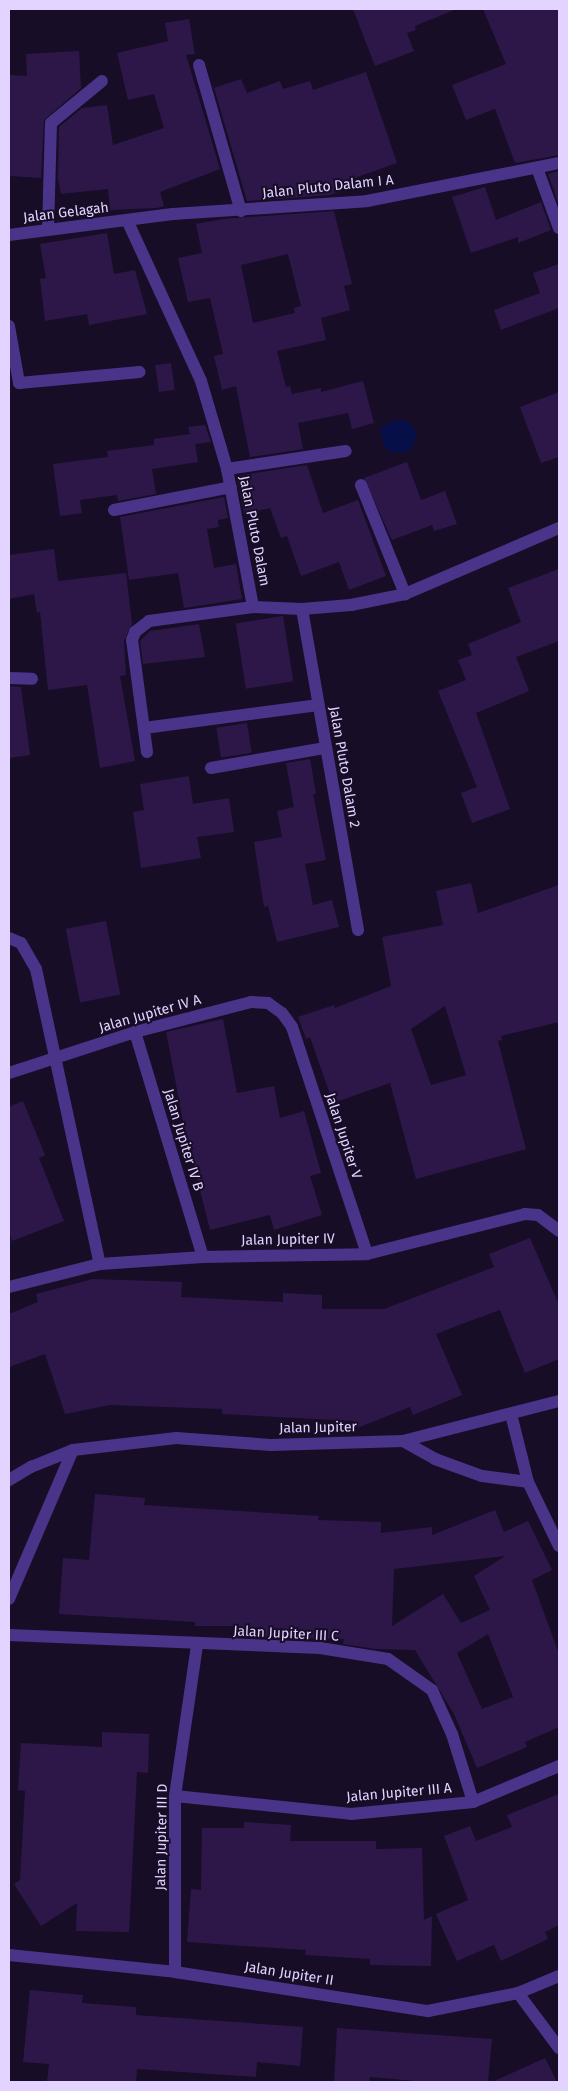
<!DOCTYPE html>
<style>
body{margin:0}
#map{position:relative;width:568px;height:2091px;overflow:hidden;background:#170d27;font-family:"Fira Sans",sans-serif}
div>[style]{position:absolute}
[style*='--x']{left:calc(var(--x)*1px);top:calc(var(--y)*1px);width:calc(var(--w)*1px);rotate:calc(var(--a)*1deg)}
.water>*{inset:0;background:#060f47}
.building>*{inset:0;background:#2d1749;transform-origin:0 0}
.minor>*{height:12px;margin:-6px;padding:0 6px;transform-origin:6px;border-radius:6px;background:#4a348a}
span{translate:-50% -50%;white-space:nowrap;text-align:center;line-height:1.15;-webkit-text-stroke:4px #170d27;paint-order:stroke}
.street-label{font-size:14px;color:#e2d3ff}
.frame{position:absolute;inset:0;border:10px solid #e2d3ff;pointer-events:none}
</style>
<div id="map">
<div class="water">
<div style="clip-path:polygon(403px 420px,410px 423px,417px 434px,412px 448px,407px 452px,391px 452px,384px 447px,380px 429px,392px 421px)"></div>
</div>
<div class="building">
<div style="clip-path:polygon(353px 9px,454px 9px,454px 10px,415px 26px,416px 30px,407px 33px,414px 51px,375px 66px)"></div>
<div style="clip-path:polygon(483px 9px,559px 9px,559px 155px,515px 163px,495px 109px,466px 120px,452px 85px,506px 64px)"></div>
<div style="clip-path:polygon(189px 19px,195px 54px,186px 55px,220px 169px,160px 192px,164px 206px,157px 208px,110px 210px,108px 189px,61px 194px,58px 179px,59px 127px,82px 108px,107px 105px,113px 145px,164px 128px,154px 94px,128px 100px,117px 53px,168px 41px,165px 23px)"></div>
<div style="clip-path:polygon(79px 51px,81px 88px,44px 120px,41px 178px,9px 176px,9px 75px,27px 76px,26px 54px)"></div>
<div style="clip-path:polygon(366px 72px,397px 163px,346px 181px,348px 188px,330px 195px,247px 201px,214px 88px,241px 79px,247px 93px,280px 81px,283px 89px,310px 81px,313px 90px)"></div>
<div style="clip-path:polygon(559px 171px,559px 205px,548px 174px)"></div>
<div style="clip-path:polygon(485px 187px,496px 220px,541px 202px,551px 230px,518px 243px,518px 237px,471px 253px,452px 197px)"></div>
<div style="clip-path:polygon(evenodd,334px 211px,352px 284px,344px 286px,350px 310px,321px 318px,326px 340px,277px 351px,286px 387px,290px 386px,292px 394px,321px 388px,321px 392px,363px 381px,374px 423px,352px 429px,348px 413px,298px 423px,303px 449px,250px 457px,236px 386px,222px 390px,214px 356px,223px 354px,210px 298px,188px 302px,178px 258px,202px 253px,196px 224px,223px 219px,334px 211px,288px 254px,301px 306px,294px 308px,295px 313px,253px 323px,241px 265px,288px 254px)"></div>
<div style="clip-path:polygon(107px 233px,114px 274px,135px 270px,147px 314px,89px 325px,87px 314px,45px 321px,40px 279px,46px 278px,40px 244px)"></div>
<div style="clip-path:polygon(559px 264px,559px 308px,501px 330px,494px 310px,540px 293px,533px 273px)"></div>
<div style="left:171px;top:363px;width:27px;height:16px;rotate:82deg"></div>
<div style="clip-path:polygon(559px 392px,559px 457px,541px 463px,520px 407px)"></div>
<div style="clip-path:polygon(205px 425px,211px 442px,195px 444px,198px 462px,152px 469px,156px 494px,118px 501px,117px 495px,80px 500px,82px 513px,60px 516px,53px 464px,108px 457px,107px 451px,154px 445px,154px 439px,190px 434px,188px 427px)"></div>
<div style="clip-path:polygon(407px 462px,421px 500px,445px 491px,457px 524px,434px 531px,432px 525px,392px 540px,364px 478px)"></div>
<div style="clip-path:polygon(307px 465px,323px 513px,358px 500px,386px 576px,349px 590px,339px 562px,301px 576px,287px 536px,281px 538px,270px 508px,244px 514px,237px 476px)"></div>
<div style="clip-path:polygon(224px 497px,228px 518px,218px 520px,219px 527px,207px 529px,214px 568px,236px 564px,242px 599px,184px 608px,178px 573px,129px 580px,120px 517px)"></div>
<div style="clip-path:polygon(54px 549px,58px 581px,126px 573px,132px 624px,124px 641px,126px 675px,120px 676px,135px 761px,100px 768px,87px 685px,48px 690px,40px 612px,37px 613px,34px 594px,9px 599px,9px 555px)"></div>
<div style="clip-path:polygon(559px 569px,559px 641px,516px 657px,529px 691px,476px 713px,510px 809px,472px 823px,461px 793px,477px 787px,438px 691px,466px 680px,458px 660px,472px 655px,468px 644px,521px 622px,508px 588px)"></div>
<div style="left:283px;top:616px;width:66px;height:48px;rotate:81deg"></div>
<div style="clip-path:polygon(199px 624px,205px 657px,143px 664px,140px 641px,150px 631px)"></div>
<div style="clip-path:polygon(9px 686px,21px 687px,30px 755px,9px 758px)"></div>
<div style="left:247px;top:723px;width:30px;height:31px;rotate:81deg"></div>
<div style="clip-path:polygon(310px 759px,316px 794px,313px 794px,326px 860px,305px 864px,313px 905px,332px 900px,339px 927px,277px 942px,268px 906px,264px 907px,254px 842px,282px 837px,277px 811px,294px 807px,286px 763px)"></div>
<div style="clip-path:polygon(189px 776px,193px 804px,229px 798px,234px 832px,197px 837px,201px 858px,141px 868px,133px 812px,144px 810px,140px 784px)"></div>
<div style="clip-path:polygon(evenodd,471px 883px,478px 913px,559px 885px,559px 1022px,501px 1036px,502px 1040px,498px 1041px,526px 1149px,416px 1179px,390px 1083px,333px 1103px,310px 1037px,306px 1039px,298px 1017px,334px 1005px,335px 1008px,391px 986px,382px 937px,443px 925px,436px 891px,471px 883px,445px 1006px,466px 1075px,431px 1085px,411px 1029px,445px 1006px)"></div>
<div style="left:106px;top:921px;width:75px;height:41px;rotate:79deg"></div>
<div style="clip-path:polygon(223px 1019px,237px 1093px,274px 1086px,280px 1118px,304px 1111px,321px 1173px,310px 1176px,322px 1215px,274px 1230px,270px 1215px,210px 1230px,184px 1126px,166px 1032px)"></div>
<div style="clip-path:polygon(23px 1101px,45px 1155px,39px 1158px,64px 1221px,12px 1241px,9px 1231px,9px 1107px)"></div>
<div style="clip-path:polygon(530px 1238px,559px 1305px,559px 1359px,525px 1373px,500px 1310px,459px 1325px,436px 1334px,462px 1395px,413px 1415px,410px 1407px,357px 1428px,354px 1421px,222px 1414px,222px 1409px,110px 1405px,65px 1414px,45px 1354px,9px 1367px,9px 1314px,38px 1302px,36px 1294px,93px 1279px,182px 1282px,181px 1297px,283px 1302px,283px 1293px,322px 1295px,322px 1309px,384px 1309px,494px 1267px,489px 1254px)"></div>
<div style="clip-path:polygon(evenodd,95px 1494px,145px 1498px,144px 1505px,319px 1516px,318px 1520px,381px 1522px,381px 1533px,432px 1527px,432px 1535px,495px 1510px,504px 1532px,528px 1521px,552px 1570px,532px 1580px,559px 1654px,559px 1727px,525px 1742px,527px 1747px,477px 1768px,454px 1714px,415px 1650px,375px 1649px,343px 1644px,344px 1639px,243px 1637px,243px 1626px,195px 1626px,195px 1622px,59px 1614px,63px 1558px,89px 1560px,95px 1494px,505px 1556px,474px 1576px,490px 1610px,461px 1623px,443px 1594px,392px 1626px,394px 1569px,505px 1556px,95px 1494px,488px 1634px,513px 1697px,482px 1709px,457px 1653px,488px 1634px)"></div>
<div style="clip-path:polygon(102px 1732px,149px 1734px,148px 1773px,137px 1772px,129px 1932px,76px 1931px,77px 1903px,41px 1926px,14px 1884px,20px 1880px,25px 1791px,18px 1790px,21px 1743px,102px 1747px)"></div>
<div style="clip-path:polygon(559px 1794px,559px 1925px,545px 1932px,548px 1939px,501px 1961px,494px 1945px,457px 1961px,436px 1914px,468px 1900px,444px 1836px,470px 1826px,476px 1841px,512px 1827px,507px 1815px)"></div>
<div style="clip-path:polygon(244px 1822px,291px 1825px,290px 1841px,376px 1841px,376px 1849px,422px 1848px,424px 1920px,432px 1916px,431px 1966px,370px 1965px,370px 1959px,305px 1955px,306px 1950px,187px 1942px,191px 1889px,201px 1890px,202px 1828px,244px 1828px)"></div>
<div style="clip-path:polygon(30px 1990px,83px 1995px,82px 2003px,136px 2007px,136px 2015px,303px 2027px,300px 2066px,257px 2062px,256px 2077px,137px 2069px,136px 2082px,47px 2082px,49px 2064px,23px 2062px)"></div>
<div style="clip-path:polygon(337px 2028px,492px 2039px,488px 2082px,427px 2082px,370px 2077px,369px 2082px,334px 2082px)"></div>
<div style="clip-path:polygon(545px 2058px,557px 2082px,492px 2082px)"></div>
</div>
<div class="minor">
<div style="--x:199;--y:65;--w:152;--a:74"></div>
<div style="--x:537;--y:168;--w:64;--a:69.9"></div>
<div style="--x:127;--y:220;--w:177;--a:65.3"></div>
<div style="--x:201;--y:381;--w:92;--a:73.5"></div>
<div style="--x:227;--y:469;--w:140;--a:79.3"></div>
<div style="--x:253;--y:607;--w:49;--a:2.3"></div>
<div style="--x:302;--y:609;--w:49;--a:-4.7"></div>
<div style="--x:351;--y:605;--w:55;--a:-11.5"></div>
<div style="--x:405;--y:594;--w:168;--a:-23.2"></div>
<div style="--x:48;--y:230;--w:107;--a:-88.4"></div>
<div style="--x:51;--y:123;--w:66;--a:-39.5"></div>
<div style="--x:9;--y:235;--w:165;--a:-7.3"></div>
<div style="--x:173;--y:214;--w:194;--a:-3.8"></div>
<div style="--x:367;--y:201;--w:196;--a:-11.2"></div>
<div style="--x:9;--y:326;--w:58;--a:80"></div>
<div style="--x:19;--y:383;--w:121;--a:-5.2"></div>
<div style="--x:227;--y:469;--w:120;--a:-8.6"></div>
<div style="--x:361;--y:485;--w:118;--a:68"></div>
<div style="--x:114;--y:510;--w:119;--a:-11.1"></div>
<div style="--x:302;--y:609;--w:326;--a:80.1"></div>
<div style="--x:9;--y:678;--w:23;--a:2"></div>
<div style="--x:144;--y:728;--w:176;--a:-7.5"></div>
<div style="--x:147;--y:752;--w:113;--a:-97.6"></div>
<div style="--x:132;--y:640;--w:9;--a:-69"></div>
<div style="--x:135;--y:632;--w:18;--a:-38"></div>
<div style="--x:149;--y:621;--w:105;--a:-7.7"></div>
<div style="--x:211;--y:768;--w:116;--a:-10"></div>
<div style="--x:9;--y:938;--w:13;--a:23"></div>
<div style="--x:21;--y:943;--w:30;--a:60"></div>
<div style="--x:36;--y:969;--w:302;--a:77.8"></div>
<div style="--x:135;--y:1032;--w:235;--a:73.2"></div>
<div style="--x:9;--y:1073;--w:133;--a:-18"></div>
<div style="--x:135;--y:1032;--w:120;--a:-14.5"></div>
<div style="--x:251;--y:1002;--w:17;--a:3"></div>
<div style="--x:268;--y:1003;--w:17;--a:36"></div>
<div style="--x:282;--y:1013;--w:17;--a:54"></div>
<div style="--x:292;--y:1027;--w:239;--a:71.7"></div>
<div style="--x:9;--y:1287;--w:94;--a:-14.2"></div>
<div style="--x:100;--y:1264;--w:103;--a:-3.9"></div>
<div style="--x:203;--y:1257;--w:164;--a:-1"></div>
<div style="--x:367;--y:1254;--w:163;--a:-14.2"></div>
<div style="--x:525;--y:1214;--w:13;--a:4"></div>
<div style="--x:538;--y:1215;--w:26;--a:37"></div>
<div style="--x:511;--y:1414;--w:70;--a:76"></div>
<div style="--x:528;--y:1482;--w:71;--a:64.2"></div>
<div style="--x:403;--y:1441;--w:37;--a:29"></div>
<div style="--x:435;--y:1459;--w:50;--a:19.9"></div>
<div style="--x:482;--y:1476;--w:46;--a:7.4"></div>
<div style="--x:9;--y:1480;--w:26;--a:-31"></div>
<div style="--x:31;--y:1467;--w:45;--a:-22"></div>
<div style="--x:73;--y:1450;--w:104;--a:-6.6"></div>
<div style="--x:176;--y:1438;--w:95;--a:4.2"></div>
<div style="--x:271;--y:1445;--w:132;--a:-1.7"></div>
<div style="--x:403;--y:1441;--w:161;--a:-14.4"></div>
<div style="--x:9;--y:1599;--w:162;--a:-66.8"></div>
<div style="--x:9;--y:1635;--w:311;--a:2.4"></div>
<div style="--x:320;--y:1648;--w:69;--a:9.2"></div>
<div style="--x:388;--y:1659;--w:54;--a:35.2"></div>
<div style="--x:432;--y:1690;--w:48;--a:65.6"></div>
<div style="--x:452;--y:1734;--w:71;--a:72.8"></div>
<div style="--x:175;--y:1796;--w:177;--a:5.8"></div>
<div style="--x:351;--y:1814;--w:123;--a:-5.6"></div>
<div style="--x:473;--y:1802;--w:93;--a:-22.7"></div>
<div style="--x:9;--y:1955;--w:167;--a:5.8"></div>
<div style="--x:175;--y:1972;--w:256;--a:8.8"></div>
<div style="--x:428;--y:2011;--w:92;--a:-11.3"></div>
<div style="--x:518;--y:1993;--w:44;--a:-22.5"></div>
<div style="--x:175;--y:1972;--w:176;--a:-90"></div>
<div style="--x:175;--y:1796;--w:153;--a:-81.7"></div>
<div style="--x:518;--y:1993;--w:69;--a:53.3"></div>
</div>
<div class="street-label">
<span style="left:328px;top:187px;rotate:-6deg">Jalan Pluto Dalam I A</span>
<span style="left:66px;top:213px;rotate:-7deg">Jalan Gelagah</span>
<span style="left:254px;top:531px;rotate:79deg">Jalan Pluto Dalam</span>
<span style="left:344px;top:767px;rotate:80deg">Jalan Pluto Dalam 2</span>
<span style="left:150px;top:1014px;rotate:-16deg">Jalan Jupiter IV A</span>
<span style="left:343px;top:1136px;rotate:72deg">Jalan Jupiter V</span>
<span style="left:183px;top:1140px;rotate:73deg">Jalan Jupiter IV B</span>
<span style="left:288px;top:1240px;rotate:-1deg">Jalan Jupiter IV</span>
<span style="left:318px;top:1428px;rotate:-1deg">Jalan Jupiter</span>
<span style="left:286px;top:1634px;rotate:3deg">Jalan Jupiter III C</span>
<span style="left:399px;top:1793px;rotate:-5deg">Jalan Jupiter III A</span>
<span style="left:162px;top:1837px;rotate:-89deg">Jalan Jupiter III D</span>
<span style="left:289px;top:1974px;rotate:9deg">Jalan Jupiter II</span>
</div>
<div class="frame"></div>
</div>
